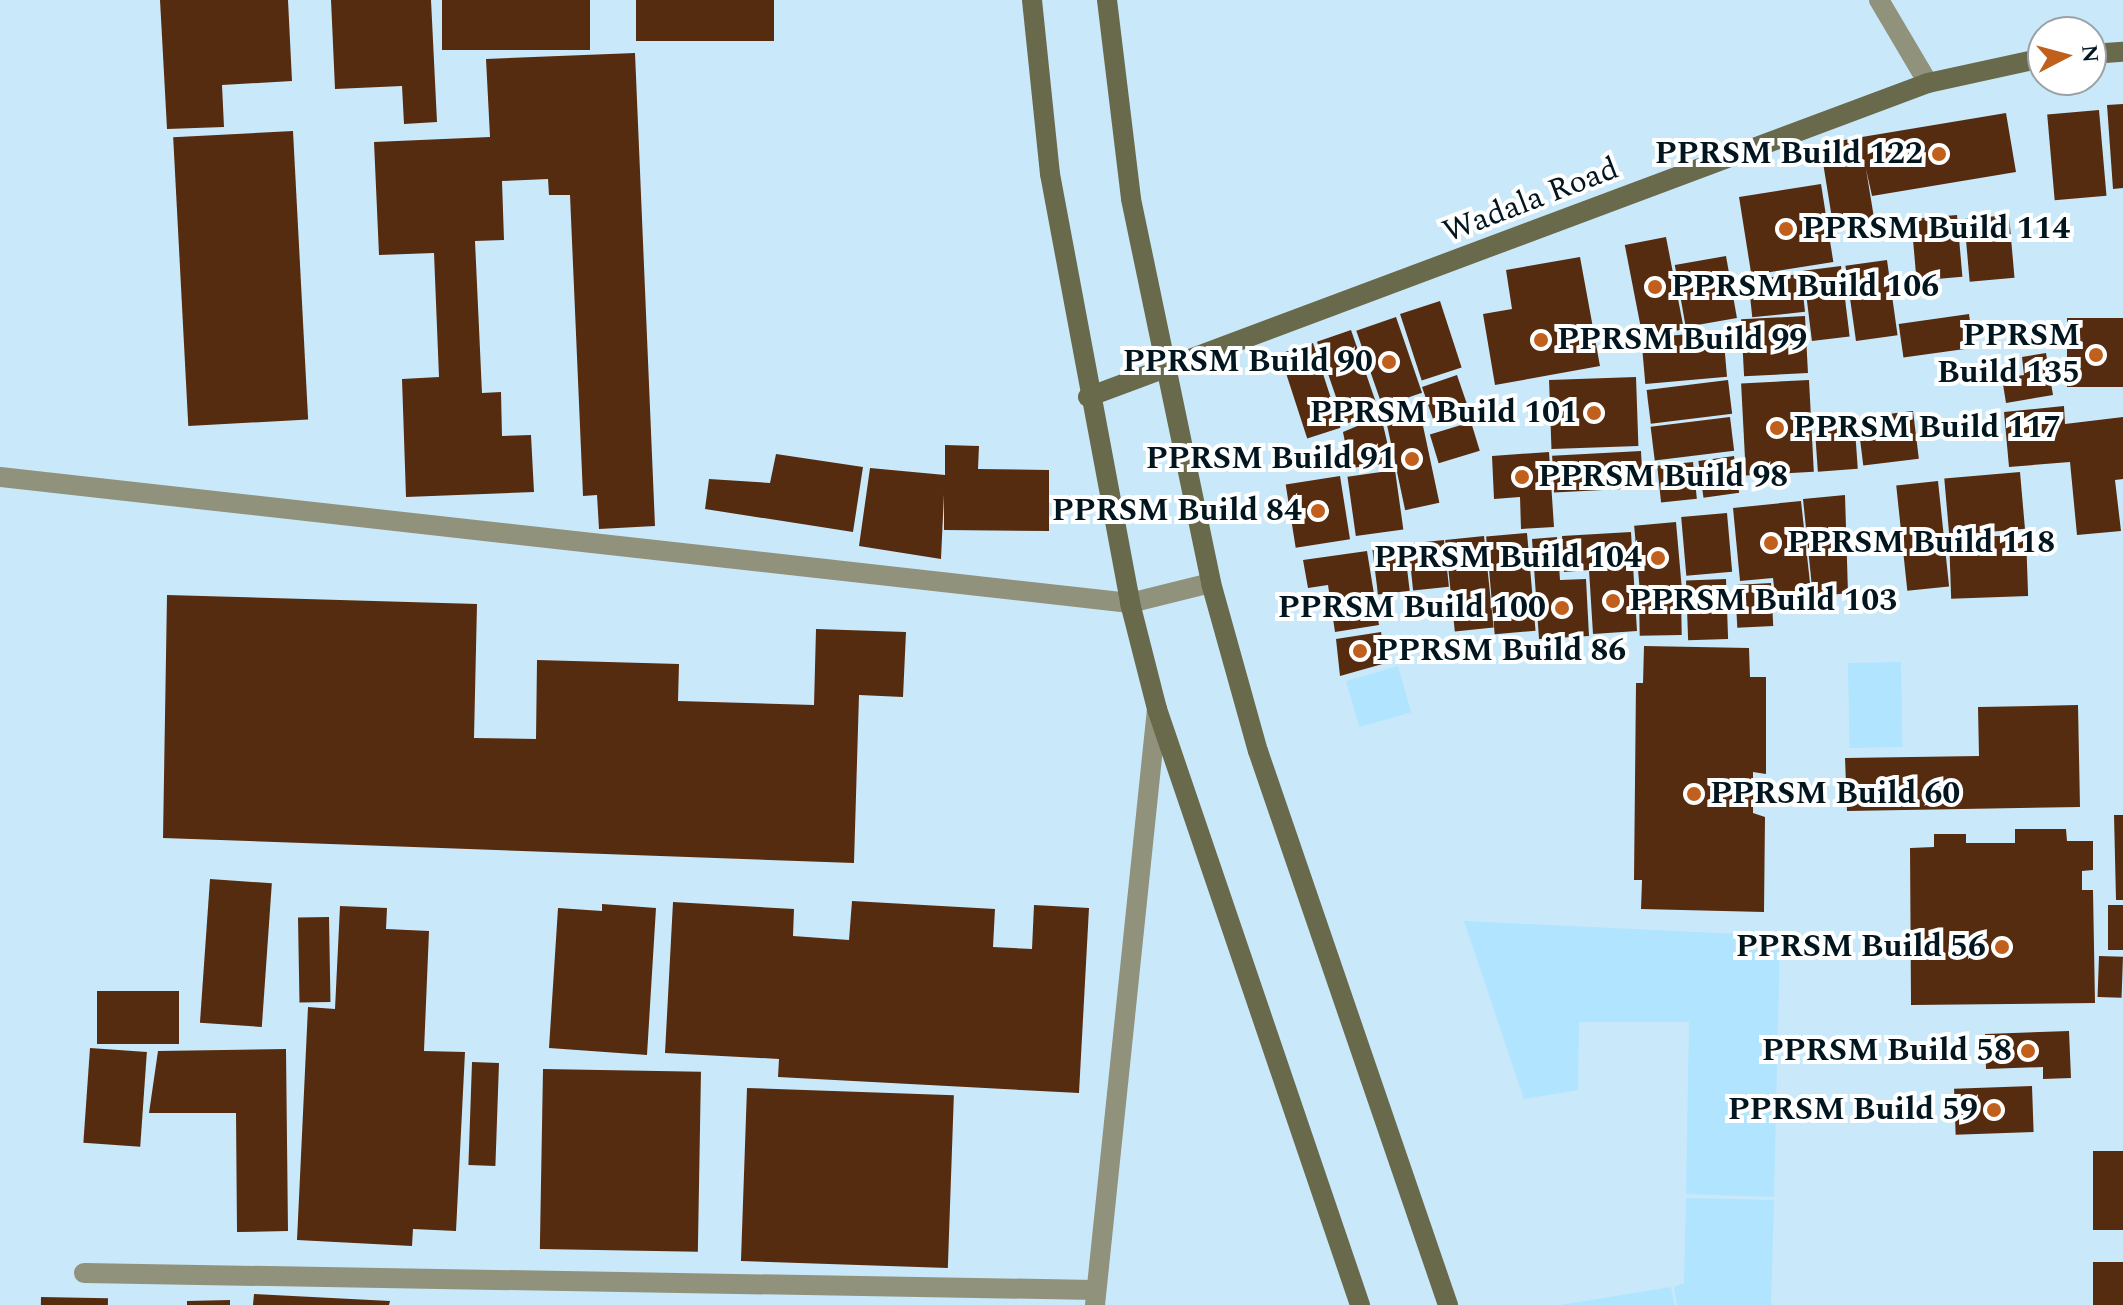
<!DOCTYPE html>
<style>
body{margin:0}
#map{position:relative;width:2123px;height:1305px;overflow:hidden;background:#c9e9fa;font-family:Spectral,serif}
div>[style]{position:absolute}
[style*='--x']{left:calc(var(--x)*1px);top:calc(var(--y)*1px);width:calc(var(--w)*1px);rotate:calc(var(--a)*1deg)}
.built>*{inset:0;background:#b1e4fe;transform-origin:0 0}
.building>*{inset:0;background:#562c10;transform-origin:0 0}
.street>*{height:20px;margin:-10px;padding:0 10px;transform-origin:10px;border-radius:10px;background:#90927c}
.secondary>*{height:20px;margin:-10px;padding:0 10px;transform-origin:10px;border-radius:10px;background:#696a4b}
.dots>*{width:22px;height:22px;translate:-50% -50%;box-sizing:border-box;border:4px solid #fff;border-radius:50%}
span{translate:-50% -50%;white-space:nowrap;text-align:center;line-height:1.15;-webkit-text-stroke:8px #fff;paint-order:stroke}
.poi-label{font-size:32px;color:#021620;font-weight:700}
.right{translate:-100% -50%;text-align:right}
.left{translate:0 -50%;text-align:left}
.street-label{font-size:32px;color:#021620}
.north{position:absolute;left:2027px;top:16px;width:80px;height:80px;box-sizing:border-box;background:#fff;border:2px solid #9aa2a6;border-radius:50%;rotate:84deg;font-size:22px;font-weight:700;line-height:32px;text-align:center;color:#021620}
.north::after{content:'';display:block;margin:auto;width:28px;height:36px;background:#c0601c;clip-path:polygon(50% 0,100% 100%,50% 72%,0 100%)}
</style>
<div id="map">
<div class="built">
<div style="left:1901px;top:662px;width:85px;height:53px;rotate:89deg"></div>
<div style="left:1398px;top:666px;width:48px;height:54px;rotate:74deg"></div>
<div style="clip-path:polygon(1464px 921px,1780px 936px,1774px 1197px,1686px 1194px,1689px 1022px,1579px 1022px,1578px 1090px,1524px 1099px)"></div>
<div style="clip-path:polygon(1686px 1198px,1774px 1200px,1771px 1305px,1677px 1305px,1674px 1287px,1684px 1283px)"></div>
<div style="clip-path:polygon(1671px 1287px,1674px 1305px,1560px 1305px)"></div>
</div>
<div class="building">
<div style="clip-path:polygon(160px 0,288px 0,292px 81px,222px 85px,224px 127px,167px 129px)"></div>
<div style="clip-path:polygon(331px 0,431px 0,437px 122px,404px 124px,402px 86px,335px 89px)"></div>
<div style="left:442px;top:0;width:148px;height:50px"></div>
<div style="left:636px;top:0;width:138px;height:41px"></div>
<div style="clip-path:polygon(635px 53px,655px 526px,599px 529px,597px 495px,583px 496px,570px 195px,549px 195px,548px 179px,502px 181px,504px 240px,475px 241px,482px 393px,501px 392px,502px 436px,531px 435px,534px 492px,406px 497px,402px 379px,439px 377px,434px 253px,379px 255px,374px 142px,490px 137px,486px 59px)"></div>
<div style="clip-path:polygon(2123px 104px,2123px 188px,2113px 189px,2107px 105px)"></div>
<div style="left:2099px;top:110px;width:86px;height:52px;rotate:85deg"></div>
<div style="clip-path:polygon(2006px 113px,2016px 172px,1872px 196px,1866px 169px,1875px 224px,1834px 231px,1820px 144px)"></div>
<div style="left:293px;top:131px;width:289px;height:120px;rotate:87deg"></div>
<div style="left:1821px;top:184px;width:79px;height:83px;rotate:81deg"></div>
<div style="left:1957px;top:215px;width:62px;height:46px;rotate:85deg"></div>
<div style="left:2009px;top:215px;width:63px;height:45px;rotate:85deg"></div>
<div style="left:1666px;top:237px;width:94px;height:42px;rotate:79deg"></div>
<div style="left:1726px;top:256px;width:63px;height:52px;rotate:80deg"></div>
<div style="clip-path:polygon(1580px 257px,1600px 366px,1495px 385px,1483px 314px,1512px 309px,1506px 270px)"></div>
<div style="left:1887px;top:260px;width:76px;height:42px;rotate:82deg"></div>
<div style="left:1841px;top:266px;width:71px;height:38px;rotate:83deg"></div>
<div style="left:1801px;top:274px;width:38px;height:53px;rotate:84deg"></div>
<div style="left:1440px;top:301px;width:70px;height:42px;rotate:72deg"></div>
<div style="left:1969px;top:314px;width:34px;height:71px;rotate:82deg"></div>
<div style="left:1805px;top:316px;width:57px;height:64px;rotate:87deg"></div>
<div style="left:1396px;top:317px;width:80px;height:42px;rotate:71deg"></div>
<div style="left:2123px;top:318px;width:69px;height:56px;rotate:90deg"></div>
<div style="left:1351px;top:330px;width:87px;height:36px;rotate:71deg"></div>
<div style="left:1723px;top:331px;width:46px;height:82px;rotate:85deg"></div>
<div style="left:1313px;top:343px;width:89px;height:35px;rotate:72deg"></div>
<div style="clip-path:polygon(2046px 353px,2053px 395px,2006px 403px,2002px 378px,2024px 375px,2022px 357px)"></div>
<div style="left:1457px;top:375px;width:39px;height:37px;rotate:71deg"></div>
<div style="left:1636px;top:377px;width:69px;height:87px;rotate:88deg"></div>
<div style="left:1728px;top:380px;width:34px;height:82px;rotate:83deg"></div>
<div style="left:1809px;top:380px;width:92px;height:68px;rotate:87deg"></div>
<div style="clip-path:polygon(2064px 406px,2065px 424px,2123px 417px,2123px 479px,2115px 480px,2121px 531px,2077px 535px,2070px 462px,2009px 467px,2004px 412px)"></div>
<div style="left:1419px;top:407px;width:98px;height:35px;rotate:78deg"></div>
<div style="left:1913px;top:411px;width:48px;height:56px;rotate:83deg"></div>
<div style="left:1854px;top:415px;width:54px;height:40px;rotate:86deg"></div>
<div style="clip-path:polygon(1381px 416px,1392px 463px,1350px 468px,1343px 432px)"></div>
<div style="left:1730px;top:417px;width:34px;height:80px;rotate:83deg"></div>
<div style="left:1471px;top:422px;width:30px;height:43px;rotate:73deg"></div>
<div style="clip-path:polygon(945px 445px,979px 446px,978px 469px,1049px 470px,1049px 531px,944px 530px,944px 494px,941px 559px,859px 546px,870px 468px,945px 475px)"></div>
<div style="left:1641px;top:451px;width:37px;height:89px;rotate:87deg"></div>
<div style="clip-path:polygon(1549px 452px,1554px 527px,1521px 529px,1520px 497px,1494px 499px,1492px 456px)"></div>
<div style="clip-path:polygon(776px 454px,863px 467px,853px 532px,705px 509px,709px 479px,770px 483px)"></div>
<div style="left:1734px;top:456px;width:37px;height:36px;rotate:82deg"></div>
<div style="left:1693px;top:462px;width:37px;height:36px;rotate:84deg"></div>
<div style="left:1395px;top:470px;width:60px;height:48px;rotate:82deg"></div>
<div style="left:2020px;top:472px;width:57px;height:76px;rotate:85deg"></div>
<div style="left:1340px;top:476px;width:64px;height:55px;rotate:81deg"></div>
<div style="left:1938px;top:481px;width:106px;height:42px;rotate:84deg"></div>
<div style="clip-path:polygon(1845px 495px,1848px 593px,1813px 597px,1803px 499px)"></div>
<div style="clip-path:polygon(1801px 501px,1811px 592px,1775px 595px,1773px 578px,1740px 581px,1733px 508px)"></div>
<div style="left:1727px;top:513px;width:59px;height:46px;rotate:85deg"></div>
<div style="left:1676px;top:522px;width:68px;height:42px;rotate:85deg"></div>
<div style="clip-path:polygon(1631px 532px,1637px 631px,1593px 634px,1589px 570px,1564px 572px,1562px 536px)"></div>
<div style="left:1527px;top:533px;width:98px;height:41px;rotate:85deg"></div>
<div style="left:2026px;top:535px;width:61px;height:77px;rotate:88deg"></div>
<div style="left:1484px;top:536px;width:92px;height:39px;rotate:84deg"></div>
<div style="clip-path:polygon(1557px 537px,1560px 580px,1586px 579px,1589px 636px,1539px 639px,1532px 539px)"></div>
<div style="left:1444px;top:540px;width:47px;height:36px;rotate:84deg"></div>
<div style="left:1404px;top:544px;width:47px;height:32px;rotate:83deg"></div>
<div style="clip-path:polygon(1367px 551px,1379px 625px,1335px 632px,1328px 585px,1308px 588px,1303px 560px)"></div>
<div style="left:1726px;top:579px;width:60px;height:40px;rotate:88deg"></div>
<div style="left:1771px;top:583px;width:43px;height:36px;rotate:87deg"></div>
<div style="left:1681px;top:594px;width:41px;height:42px;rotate:89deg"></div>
<div style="clip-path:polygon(167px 595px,477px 604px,474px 738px,536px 739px,537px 660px,679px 664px,678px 701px,814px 705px,816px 629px,906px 632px,903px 697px,859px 695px,854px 863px,163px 838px)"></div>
<div style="clip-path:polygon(1381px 632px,1386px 663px,1340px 676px,1336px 639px)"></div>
<div style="clip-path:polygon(1644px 646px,1749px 648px,1750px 677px,1766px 677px,1766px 774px,1753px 772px,1753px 813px,1765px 817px,1764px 912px,1641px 909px,1642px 880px,1634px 880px,1636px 683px,1643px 683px)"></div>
<div style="clip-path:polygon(2078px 705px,2080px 807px,1847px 811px,1845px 758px,1979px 756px,1978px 707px)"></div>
<div style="clip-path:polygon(2114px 815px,2123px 815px,2123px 900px,2116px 900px)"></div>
<div style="clip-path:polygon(2015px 829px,2066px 829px,2067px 841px,2093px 841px,2093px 870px,2082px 871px,2082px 890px,2093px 890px,2095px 1003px,1911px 1005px,1910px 848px,1934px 847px,1934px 834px,1966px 834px,1966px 843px,2015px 843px)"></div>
<div style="left:210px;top:879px;width:62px;height:144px;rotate:4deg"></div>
<div style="clip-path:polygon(852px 901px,995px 909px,993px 947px,1032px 949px,1034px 905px,1089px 908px,1079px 1093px,778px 1077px,779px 1059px,665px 1053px,673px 902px,794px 909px,793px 936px,849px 940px)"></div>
<div style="clip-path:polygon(602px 904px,656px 908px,647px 1055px,549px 1048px,558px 908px,602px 911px)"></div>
<div style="left:2108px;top:905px;width:15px;height:45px"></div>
<div style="clip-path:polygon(340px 906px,387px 908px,386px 929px,429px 931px,424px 1051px,465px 1052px,456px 1231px,413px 1229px,412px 1246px,297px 1240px,308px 1007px,335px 1009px)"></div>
<div style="left:329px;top:917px;width:85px;height:31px;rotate:89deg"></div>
<div style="left:2099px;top:956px;width:24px;height:41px;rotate:2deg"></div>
<div style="left:97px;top:991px;width:82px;height:53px"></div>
<div style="clip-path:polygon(2069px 1031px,2071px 1078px,2043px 1079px,2043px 1067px,1986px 1069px,1985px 1034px)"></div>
<div style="left:90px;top:1048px;width:57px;height:95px;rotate:4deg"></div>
<div style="clip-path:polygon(286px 1049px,288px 1231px,237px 1232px,236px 1113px,149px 1113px,158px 1051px)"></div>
<div style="left:499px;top:1063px;width:103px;height:27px;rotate:92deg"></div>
<div style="left:543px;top:1069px;width:158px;height:180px;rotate:1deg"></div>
<div style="left:2032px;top:1086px;width:46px;height:78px;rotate:88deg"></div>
<div style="left:747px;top:1088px;width:207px;height:173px;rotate:2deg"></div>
<div style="left:2123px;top:1151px;width:79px;height:30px;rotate:90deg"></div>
<div style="left:2123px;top:1262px;width:43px;height:30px;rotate:90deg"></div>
<div style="clip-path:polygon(254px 1294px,390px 1301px,389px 1305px,253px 1305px)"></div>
<div style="left:41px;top:1297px;width:67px;height:8px;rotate:1deg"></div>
<div style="clip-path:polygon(230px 1300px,230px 1305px,187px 1305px,187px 1301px)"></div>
</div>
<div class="street">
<div style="--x:1879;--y:0;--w:96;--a:59.4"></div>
<div style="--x:0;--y:477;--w:1137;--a:6.36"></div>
<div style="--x:1130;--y:603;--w:83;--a:-13.9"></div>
<div style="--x:84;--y:1273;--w:1011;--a:0.96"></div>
<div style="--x:1095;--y:1305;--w:599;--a:-84.06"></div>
</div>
<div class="secondary">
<div style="--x:1032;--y:0;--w:175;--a:84.1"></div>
<div style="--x:1050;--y:174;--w:436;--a:79.4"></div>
<div style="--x:1130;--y:603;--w:109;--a:75.7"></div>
<div style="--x:1157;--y:709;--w:630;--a:71.19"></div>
<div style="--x:1107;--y:0;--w:200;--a:83.1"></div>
<div style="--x:1131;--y:199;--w:392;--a:78.2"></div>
<div style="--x:1211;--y:583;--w:174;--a:74.4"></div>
<div style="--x:1258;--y:751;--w:586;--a:71.07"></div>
<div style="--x:2091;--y:54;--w:32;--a:-4"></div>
<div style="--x:1088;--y:397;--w:897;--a:-20.5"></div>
<div style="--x:1928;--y:83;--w:118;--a:-12.3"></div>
</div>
<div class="dots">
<div style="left:1939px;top:154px;background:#c0601c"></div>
<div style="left:1786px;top:229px;background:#c0601c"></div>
<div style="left:1655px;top:287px;background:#c0601c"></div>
<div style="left:1541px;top:340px;background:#c0601c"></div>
<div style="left:2096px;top:355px;background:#c0601c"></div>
<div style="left:1389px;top:362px;background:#c0601c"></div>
<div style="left:1594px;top:413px;background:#c0601c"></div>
<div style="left:1777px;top:428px;background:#c0601c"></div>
<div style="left:1412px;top:459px;background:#c0601c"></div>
<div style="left:1522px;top:477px;background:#c0601c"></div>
<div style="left:1318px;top:511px;background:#c0601c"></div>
<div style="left:1771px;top:543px;background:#c0601c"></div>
<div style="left:1658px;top:558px;background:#c0601c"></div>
<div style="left:1613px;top:601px;background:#c0601c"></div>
<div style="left:1562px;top:608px;background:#c0601c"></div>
<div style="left:1360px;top:651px;background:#c0601c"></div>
<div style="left:1694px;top:794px;background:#c0601c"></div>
<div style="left:2002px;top:947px;background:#c0601c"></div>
<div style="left:2028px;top:1051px;background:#c0601c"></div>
<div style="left:1994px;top:1110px;background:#c0601c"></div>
</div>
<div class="poi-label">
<span class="right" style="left:1923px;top:154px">PPRSM Build 122</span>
<span class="left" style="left:1802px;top:229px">PPRSM Build 114</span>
<span class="left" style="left:1671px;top:287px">PPRSM Build 106</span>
<span class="right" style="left:2080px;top:355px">PPRSM<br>Build 135</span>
<span class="left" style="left:1557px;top:340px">PPRSM Build 99</span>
<span class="right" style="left:1373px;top:362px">PPRSM Build 90</span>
<span class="right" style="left:1578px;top:413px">PPRSM Build 101</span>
<span class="left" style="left:1793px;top:428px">PPRSM Build 117</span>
<span class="right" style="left:1396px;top:459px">PPRSM Build 91</span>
<span class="left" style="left:1538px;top:477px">PPRSM Build 98</span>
<span class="right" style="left:1302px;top:511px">PPRSM Build 84</span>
<span class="left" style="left:1787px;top:543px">PPRSM Build 118</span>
<span class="right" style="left:1642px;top:558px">PPRSM Build 104</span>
<span class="left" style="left:1629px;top:601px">PPRSM Build 103</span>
<span class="right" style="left:1546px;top:608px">PPRSM Build 100</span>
<span class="left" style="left:1376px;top:651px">PPRSM Build 86</span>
<span class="left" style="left:1710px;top:794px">PPRSM Build 60</span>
<span class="right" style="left:1986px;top:947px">PPRSM Build 56</span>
<span class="right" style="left:2012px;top:1051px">PPRSM Build 58</span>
<span class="right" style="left:1978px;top:1110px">PPRSM Build 59</span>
</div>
<div class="street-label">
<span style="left:1531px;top:201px;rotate:-21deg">Wadala Road</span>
</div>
<div class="north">N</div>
</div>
